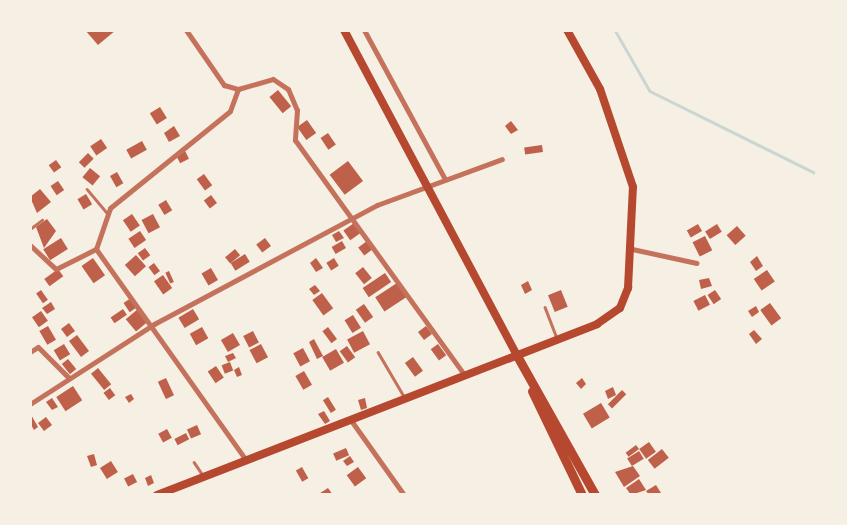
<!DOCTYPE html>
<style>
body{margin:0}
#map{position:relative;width:847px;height:525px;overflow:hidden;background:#f6efe4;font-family:"Open Sans",sans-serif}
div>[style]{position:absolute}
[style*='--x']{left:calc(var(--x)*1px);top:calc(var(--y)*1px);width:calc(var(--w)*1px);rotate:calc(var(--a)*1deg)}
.stream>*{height:2.5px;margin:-1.25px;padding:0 1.25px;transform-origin:1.25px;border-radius:1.25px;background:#c9d6d2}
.building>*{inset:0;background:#bf614a;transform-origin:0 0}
.service>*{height:2.5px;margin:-1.25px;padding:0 1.25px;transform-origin:1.25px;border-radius:1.25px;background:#c5725c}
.minor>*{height:5px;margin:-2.5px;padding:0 2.5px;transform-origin:2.5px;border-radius:2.5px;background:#c5725c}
.primary>*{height:8px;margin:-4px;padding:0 4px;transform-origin:4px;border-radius:4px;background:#b5482f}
.motorway>*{height:9px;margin:-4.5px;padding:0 4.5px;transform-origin:4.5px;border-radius:4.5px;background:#b5482f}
span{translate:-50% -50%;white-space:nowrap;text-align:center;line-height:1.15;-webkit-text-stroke:6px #f6efe4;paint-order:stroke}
.frame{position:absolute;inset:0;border:32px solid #f6efe4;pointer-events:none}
</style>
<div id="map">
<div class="stream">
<div style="--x:615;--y:30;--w:70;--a:60.2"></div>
<div style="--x:650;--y:91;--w:186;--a:26.4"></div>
</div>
<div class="building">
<div style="clip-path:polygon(85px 30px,116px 30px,98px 45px)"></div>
<div style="left:278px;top:90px;width:21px;height:11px;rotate:51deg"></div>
<div style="left:160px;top:107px;width:13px;height:12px;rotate:58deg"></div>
<div style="left:307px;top:120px;width:16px;height:12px;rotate:55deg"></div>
<div style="clip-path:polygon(511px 121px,518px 130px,511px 134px,505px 126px)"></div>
<div style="clip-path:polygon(174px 126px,180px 136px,169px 142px,164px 133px)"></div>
<div style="left:328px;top:133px;width:14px;height:9px;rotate:56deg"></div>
<div style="left:101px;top:139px;width:11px;height:13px;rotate:56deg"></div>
<div style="left:142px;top:141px;width:10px;height:18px;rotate:61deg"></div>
<div style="left:542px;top:145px;width:7px;height:18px;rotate:82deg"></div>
<div style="left:184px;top:149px;width:11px;height:10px;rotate:63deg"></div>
<div style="left:88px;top:153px;width:8px;height:13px;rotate:45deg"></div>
<div style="left:56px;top:160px;width:9px;height:9px;rotate:54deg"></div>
<div style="left:348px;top:161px;width:25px;height:23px;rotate:53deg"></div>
<div style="left:90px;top:168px;width:13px;height:12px;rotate:39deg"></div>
<div style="left:117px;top:172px;width:13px;height:8px;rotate:61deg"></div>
<div style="left:204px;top:174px;width:14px;height:9px;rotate:54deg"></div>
<div style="left:58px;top:181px;width:11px;height:9px;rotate:56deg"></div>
<div style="clip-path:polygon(40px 189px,51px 202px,37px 213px,30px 197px)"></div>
<div style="left:86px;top:194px;width:12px;height:10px;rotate:59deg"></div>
<div style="left:211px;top:195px;width:10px;height:9px;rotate:53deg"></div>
<div style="left:166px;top:200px;width:12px;height:9px;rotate:59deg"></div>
<div style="left:132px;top:214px;width:14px;height:11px;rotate:56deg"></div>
<div style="left:153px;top:214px;width:15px;height:13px;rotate:62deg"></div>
<div style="clip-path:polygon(47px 219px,56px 231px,44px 248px,36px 227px)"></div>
<div style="left:354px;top:223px;width:12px;height:13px;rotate:55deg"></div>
<div style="left:698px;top:224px;width:8px;height:13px;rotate:60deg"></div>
<div style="left:717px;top:224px;width:9px;height:14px;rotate:58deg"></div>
<div style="left:737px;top:226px;width:13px;height:14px;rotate:48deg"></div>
<div style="left:140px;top:231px;width:11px;height:14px;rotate:56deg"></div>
<div style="clip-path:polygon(339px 231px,344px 238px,336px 242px,332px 235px)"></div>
<div style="left:705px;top:236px;width:16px;height:14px;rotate:63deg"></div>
<div style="left:61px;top:238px;width:13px;height:21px;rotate:58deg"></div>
<div style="left:265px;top:238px;width:10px;height:11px;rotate:53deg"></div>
<div style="left:342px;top:241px;width:8px;height:12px;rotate:60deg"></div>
<div style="left:367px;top:241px;width:10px;height:11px;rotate:53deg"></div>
<div style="left:145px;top:248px;width:9px;height:9px;rotate:54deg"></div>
<div style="left:235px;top:249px;width:8px;height:13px;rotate:50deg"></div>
<div style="left:245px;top:254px;width:9px;height:17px;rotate:58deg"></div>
<div style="left:136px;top:255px;width:15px;height:15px;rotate:48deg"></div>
<div style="clip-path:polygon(757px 256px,763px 266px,756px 271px,750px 262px)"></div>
<div style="left:93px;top:258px;width:21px;height:14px;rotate:55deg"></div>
<div style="clip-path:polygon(316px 258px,323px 268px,316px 272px,310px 263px)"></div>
<div style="left:334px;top:258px;width:9px;height:9px;rotate:58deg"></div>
<div style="left:154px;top:263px;width:10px;height:7px;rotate:53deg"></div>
<div style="left:363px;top:267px;width:14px;height:10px;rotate:51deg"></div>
<div style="left:211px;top:268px;width:14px;height:11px;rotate:60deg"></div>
<div style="left:58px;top:269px;width:9px;height:17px;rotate:54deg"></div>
<div style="left:767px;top:270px;width:14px;height:16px;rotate:56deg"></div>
<div style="left:169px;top:271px;width:12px;height:4px;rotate:66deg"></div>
<div style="left:385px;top:273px;width:11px;height:27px;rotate:56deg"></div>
<div style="left:163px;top:275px;width:16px;height:11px;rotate:55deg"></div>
<div style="clip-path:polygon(709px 278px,712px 286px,701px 289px,699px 280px)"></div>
<div style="clip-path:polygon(528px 281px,532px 290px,525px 294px,521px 285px)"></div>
<div style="left:397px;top:283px;width:17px;height:26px;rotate:57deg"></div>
<div style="clip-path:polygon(315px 285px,320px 291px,314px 295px,309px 289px)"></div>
<div style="left:41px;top:290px;width:12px;height:6px;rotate:55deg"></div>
<div style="left:561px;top:290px;width:18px;height:14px;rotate:68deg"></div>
<div style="left:715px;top:290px;width:11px;height:9px;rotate:56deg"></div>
<div style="left:322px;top:293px;width:19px;height:12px;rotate:54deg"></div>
<div style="left:705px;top:295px;width:11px;height:13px;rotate:63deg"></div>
<div style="left:131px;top:298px;width:11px;height:9px;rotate:56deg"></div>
<div style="clip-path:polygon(51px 302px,55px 309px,47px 314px,42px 308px)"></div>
<div style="left:770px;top:303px;width:19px;height:12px;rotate:54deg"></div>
<div style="left:364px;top:304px;width:16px;height:10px;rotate:55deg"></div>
<div style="clip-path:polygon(756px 306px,759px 312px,752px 317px,748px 311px)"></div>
<div style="left:123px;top:309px;width:7px;height:15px;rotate:56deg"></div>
<div style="left:138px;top:309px;width:16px;height:16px;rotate:50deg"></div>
<div style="left:193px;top:309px;width:12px;height:17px;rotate:59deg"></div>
<div style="left:41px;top:311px;width:12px;height:11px;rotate:55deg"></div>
<div style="left:353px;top:315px;width:15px;height:10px;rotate:58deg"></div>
<div style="left:69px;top:323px;width:10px;height:10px;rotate:53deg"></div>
<div style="left:48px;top:326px;width:16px;height:10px;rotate:60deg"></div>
<div style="left:426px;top:326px;width:10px;height:10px;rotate:53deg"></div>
<div style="left:202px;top:327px;width:13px;height:14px;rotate:61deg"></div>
<div style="left:328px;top:327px;width:15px;height:7px;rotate:53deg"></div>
<div style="clip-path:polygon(754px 330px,762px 339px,756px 344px,749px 334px)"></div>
<div style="left:253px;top:331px;width:13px;height:11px;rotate:63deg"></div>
<div style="left:363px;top:331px;width:15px;height:18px;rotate:62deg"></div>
<div style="left:233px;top:333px;width:14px;height:14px;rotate:60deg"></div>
<div style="left:77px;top:335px;width:20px;height:10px;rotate:53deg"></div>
<div style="clip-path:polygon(314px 339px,323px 356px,317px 359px,309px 342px)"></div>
<div style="left:64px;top:344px;width:12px;height:12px;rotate:59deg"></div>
<div style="left:261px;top:344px;width:15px;height:13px;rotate:62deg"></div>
<div style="left:438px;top:344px;width:14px;height:9px;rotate:54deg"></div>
<div style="left:347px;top:346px;width:14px;height:9px;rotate:54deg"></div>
<div style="left:303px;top:348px;width:15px;height:11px;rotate:62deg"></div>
<div style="left:336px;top:349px;width:16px;height:16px;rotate:60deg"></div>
<div style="clip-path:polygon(233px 353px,236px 358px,228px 362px,225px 356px)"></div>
<div style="left:413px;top:357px;width:17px;height:10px;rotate:54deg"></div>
<div style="left:68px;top:359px;width:13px;height:8px;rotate:51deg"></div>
<div style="left:230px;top:362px;width:9px;height:9px;rotate:69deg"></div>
<div style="left:216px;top:366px;width:14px;height:10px;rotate:56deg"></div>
<div style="clip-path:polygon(239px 367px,242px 375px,237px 377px,234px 370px)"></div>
<div style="left:98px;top:368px;width:21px;height:9px;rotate:51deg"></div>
<div style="left:304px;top:371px;width:16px;height:10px;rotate:60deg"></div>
<div style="left:166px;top:378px;width:19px;height:9px;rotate:65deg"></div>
<div style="clip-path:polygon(582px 378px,586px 384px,581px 389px,576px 383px)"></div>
<div style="left:73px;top:386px;width:17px;height:20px;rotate:57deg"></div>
<div style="clip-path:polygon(613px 387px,616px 395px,608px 399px,605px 391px)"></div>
<div style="left:110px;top:388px;width:9px;height:8px;rotate:54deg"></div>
<div style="left:622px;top:390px;width:6px;height:20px;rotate:45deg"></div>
<div style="clip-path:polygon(131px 394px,134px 399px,129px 403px,125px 397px)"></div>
<div style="left:328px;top:397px;width:15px;height:6px;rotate:58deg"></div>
<div style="clip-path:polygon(52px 398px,58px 407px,52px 410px,46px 402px)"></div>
<div style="clip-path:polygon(365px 398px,367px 408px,361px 410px,358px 400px)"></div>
<div style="left:601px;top:403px;width:17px;height:21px;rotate:59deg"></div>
<div style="clip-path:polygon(324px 411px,330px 421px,325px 424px,318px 414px)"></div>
<div style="clip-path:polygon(30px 413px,38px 427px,34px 430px,30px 423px)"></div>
<div style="left:46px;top:417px;width:10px;height:10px;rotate:53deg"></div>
<div style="left:197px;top:425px;width:10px;height:11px;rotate:66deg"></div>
<div style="left:167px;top:429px;width:10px;height:10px;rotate:61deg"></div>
<div style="left:186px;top:433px;width:7px;height:13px;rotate:63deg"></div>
<div style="left:649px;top:442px;width:12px;height:12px;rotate:55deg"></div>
<div style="left:636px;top:445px;width:5px;height:13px;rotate:53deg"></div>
<div style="left:346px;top:448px;width:8px;height:14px;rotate:67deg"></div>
<div style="left:662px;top:449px;width:11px;height:18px;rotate:52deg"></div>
<div style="left:639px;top:451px;width:9px;height:14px;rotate:58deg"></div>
<div style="clip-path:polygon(94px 454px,97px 465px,91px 467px,87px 456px)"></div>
<div style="clip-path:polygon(350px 456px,354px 462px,347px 466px,343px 461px)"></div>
<div style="left:111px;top:461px;width:13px;height:13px;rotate:58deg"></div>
<div style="clip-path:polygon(633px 466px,640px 476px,624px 487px,615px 472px)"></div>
<div style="left:302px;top:467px;width:13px;height:7px;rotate:61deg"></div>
<div style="left:358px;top:467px;width:14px;height:14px;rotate:54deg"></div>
<div style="left:133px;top:474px;width:9px;height:10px;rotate:63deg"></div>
<div style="clip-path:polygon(151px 475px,154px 483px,148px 486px,145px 478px)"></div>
<div style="clip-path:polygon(639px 479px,646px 490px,631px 495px,626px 488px)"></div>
<div style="clip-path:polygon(656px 485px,661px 493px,649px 495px,646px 491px)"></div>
<div style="clip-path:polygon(328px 488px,333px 495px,317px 495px)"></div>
</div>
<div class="service">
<div style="--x:87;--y:189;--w:33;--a:50"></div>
<div style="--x:30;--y:229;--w:15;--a:-37"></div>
<div style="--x:545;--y:307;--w:31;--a:69"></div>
<div style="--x:378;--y:352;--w:53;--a:59.6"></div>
<div style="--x:194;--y:462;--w:14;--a:56"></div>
</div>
<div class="minor">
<div style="--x:186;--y:30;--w:67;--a:55.4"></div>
<div style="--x:224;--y:85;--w:15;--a:16"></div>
<div style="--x:238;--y:89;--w:36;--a:-16"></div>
<div style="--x:273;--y:79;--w:18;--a:34"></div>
<div style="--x:288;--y:89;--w:23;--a:67"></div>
<div style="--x:297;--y:110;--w:30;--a:94"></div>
<div style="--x:295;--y:140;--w:289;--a:54.2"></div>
<div style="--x:364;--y:30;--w:170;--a:61.5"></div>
<div style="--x:30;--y:245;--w:35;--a:43"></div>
<div style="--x:56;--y:269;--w:45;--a:-26.6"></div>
<div style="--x:96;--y:249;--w:259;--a:54.6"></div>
<div style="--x:96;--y:249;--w:43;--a:-71.1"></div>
<div style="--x:110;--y:208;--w:154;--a:-38.9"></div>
<div style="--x:230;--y:111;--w:23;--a:-70"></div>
<div style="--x:632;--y:249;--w:66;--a:12.2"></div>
<div style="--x:30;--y:352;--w:9;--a:-32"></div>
<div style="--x:38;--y:347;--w:44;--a:45"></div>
<div style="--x:30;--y:404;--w:148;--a:-32.8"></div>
<div style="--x:154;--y:324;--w:253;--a:-28.1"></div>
<div style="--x:377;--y:205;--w:133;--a:-20.2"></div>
<div style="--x:350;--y:419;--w:93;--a:54.6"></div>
</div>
<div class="primary">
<div style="--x:344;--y:30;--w:367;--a:62"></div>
<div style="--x:157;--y:495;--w:472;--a:-21.2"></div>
<div style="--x:597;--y:324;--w:28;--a:-35"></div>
<div style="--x:620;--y:308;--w:22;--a:-68"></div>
<div style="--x:628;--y:288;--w:101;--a:-87.2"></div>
<div style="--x:633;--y:187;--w:103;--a:-108.6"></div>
<div style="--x:600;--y:89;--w:68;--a:-119.2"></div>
</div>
<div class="motorway">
<div style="--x:516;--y:354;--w:162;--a:60.7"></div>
<div style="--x:532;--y:391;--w:115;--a:64.3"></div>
</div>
<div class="frame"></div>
</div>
